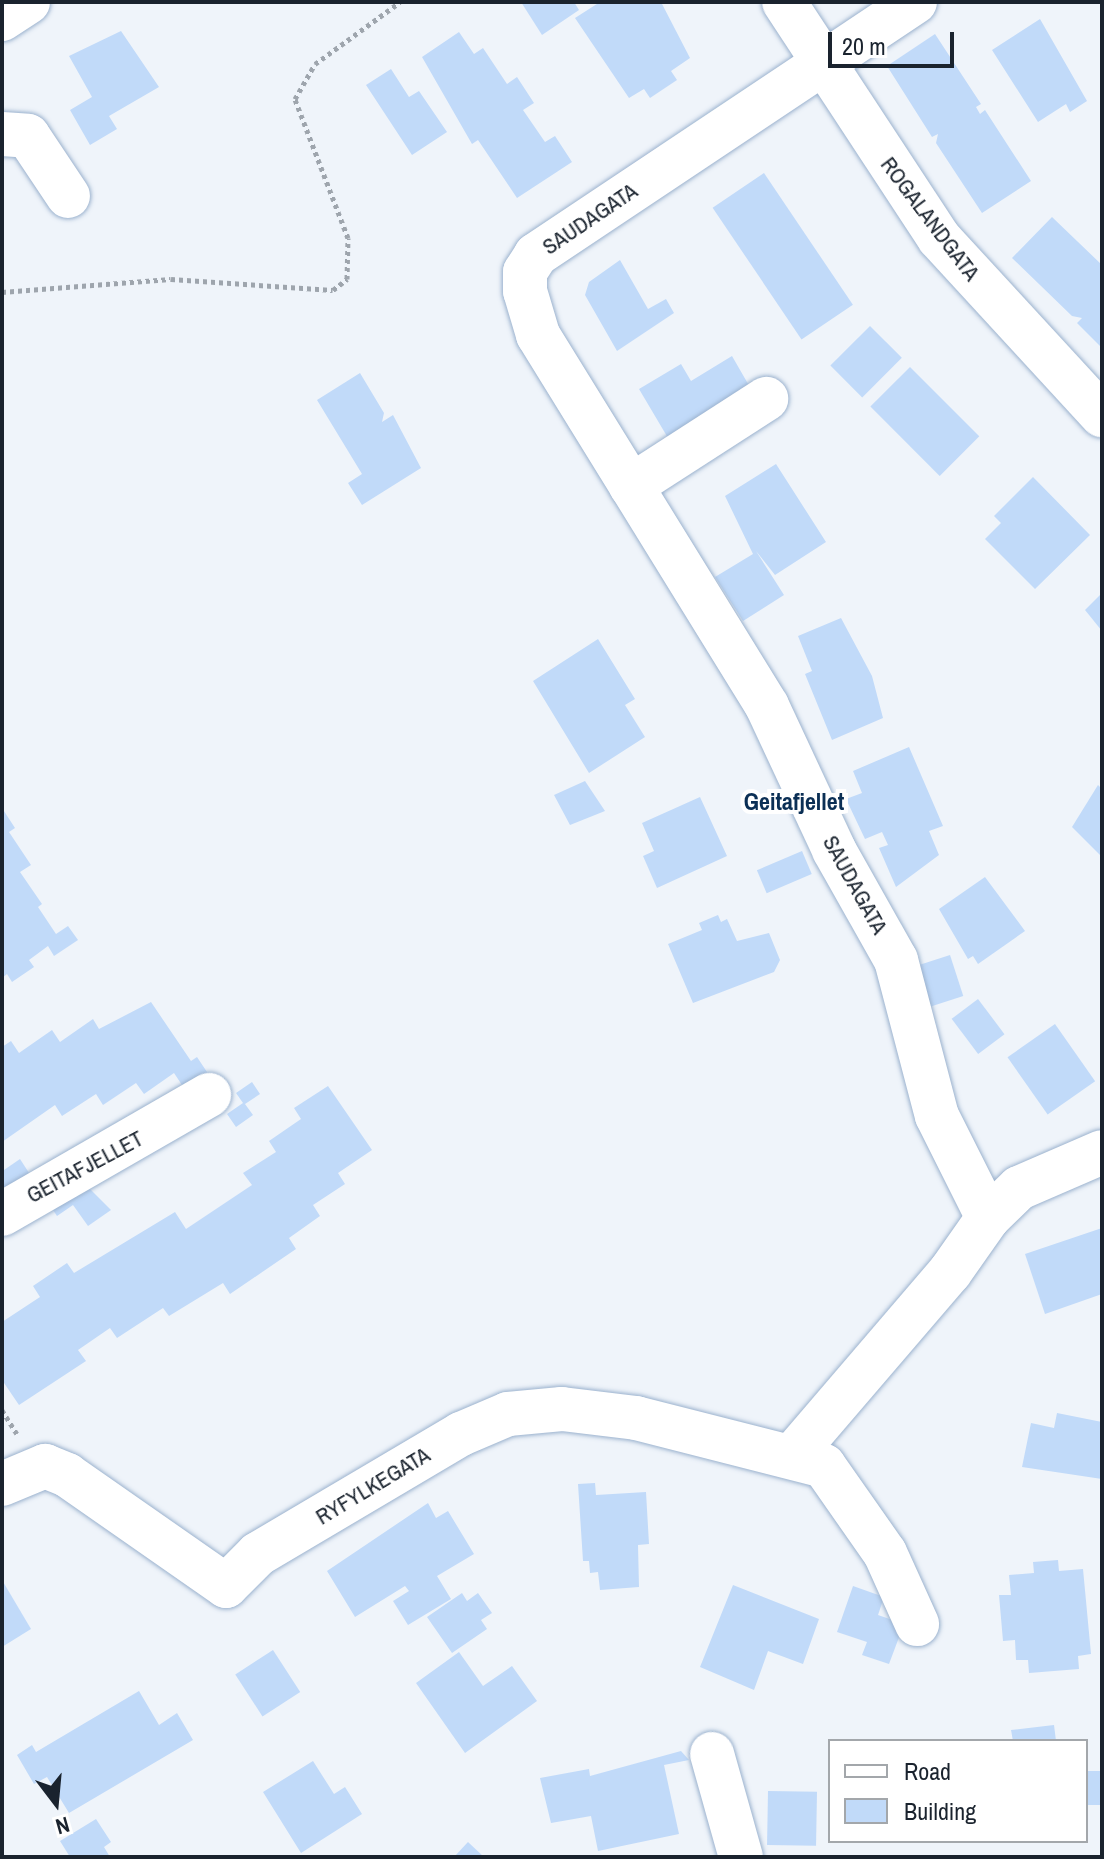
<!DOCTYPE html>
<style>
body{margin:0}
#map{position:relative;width:1104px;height:1859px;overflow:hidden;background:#eff4fa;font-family:"Archivo Narrow",sans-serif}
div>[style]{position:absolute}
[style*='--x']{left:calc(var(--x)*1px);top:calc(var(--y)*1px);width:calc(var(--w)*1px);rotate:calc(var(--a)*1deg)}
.building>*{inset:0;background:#c1daf9;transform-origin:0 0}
.path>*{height:5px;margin-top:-2.5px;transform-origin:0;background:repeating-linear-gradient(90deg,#9ea5ad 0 4px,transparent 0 8px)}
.roads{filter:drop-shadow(0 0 2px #9bb2ce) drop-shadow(0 0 2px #9bb2ce)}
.minor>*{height:44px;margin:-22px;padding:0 22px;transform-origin:22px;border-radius:22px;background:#fff}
span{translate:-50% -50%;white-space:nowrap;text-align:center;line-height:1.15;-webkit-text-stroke:8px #fff;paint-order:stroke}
.street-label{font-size:22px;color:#1a232e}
.neighbourhood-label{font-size:24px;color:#0b2f55;font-weight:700}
.frame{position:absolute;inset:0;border:4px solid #1a232e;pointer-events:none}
.legend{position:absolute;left:828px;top:1739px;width:260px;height:104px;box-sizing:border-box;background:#fff;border:2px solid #a3a7ab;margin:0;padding:10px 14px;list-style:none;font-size:24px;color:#1a232e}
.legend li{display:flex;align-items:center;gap:16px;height:40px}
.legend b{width:40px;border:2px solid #a3a7ab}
.north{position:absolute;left:16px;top:1763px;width:80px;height:80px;-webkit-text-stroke:6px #fff;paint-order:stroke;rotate:164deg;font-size:22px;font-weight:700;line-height:32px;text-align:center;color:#1a232e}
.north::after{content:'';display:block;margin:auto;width:28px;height:36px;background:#1a232e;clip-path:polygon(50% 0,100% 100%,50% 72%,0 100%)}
.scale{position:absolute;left:828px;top:32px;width:126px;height:36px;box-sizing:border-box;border:4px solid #1a232e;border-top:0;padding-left:10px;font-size:24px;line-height:28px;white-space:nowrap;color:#1a232e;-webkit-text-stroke:6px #fff;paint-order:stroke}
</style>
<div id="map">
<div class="building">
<div style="clip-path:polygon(521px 2px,574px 2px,579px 10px,542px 35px)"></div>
<div style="clip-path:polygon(600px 2px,661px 2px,690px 58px,671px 71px,677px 80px,650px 98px,644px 89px,629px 98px,575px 18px)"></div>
<div style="clip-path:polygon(1040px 19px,1087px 101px,1070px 112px,1066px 104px,1038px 122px,992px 50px)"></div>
<div style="clip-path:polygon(121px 31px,159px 87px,109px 116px,117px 129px,90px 145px,70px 110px,92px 97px,69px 56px)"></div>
<div style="clip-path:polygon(459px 32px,474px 54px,483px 48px,507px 84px,517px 77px,534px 103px,523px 110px,545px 142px,555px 136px,572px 162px,517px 198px,478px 140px,472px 144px,422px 57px)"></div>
<div style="clip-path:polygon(935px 34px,981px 104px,976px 107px,980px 114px,985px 110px,1031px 181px,982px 213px,936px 143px,938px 134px,932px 137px,887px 66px)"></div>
<div style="clip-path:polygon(391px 69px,409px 97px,419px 91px,447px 132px,412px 155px,366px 85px)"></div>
<div style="left:764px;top:173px;width:159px;height:62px;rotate:56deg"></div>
<div style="clip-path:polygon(1052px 217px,1102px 265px,1102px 348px,1077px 323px,1082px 318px,1072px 316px,1012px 258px)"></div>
<div style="clip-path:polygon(620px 260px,648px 309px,666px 299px,674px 313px,617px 351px,585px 295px,589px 282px)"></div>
<div style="left:870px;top:326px;width:45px;height:56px;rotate:45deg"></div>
<div style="clip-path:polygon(732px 356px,751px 389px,668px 438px,639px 389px,681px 364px,691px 381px)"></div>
<div style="left:910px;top:367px;width:98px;height:56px;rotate:45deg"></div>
<div style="clip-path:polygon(360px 373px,384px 413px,382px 422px,393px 415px,421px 468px,362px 505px,348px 483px,362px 474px,317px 400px)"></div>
<div style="clip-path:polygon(776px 464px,826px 542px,775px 575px,756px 551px,784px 595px,743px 621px,715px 577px,753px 554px,725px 496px)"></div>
<div style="clip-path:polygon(1033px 477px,1090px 535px,1035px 589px,985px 539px,1001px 523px,994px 516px)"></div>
<div style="clip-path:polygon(1102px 593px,1102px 631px,1085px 610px)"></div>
<div style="clip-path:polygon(841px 618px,872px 676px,883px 718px,832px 740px,805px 674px,812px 671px,798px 636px)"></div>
<div style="clip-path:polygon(598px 639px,635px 699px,625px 705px,645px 737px,589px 773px,533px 681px)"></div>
<div style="clip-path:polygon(909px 747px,943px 826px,929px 831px,939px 855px,896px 887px,879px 848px,888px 845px,882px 832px,865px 839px,846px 799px,862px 793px,853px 771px)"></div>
<div style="clip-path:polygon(585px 781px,605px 811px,570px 825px,554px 795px)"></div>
<div style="clip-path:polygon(1098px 785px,1102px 789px,1102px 857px,1072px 827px)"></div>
<div style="clip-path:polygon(700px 797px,727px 856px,657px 888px,643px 856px,654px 851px,642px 823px)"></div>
<div style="clip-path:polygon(2px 808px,15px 828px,9px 832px,31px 865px,20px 872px,42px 904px,38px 907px,56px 934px,68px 926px,78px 940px,54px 956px,48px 946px,29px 960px,34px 967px,12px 982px,7px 974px,2px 978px)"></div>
<div style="left:802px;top:851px;width:25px;height:49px;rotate:67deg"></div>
<div style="clip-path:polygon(985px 877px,1025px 931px,978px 964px,973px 956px,968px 959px,939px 909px)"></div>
<div style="clip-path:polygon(718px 915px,721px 922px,727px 919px,737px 941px,769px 933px,780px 960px,774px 972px,693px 1003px,668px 944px,702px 930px,699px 923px)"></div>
<div style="left:950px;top:955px;width:43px;height:39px;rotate:72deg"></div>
<div style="left:978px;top:999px;width:44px;height:33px;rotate:53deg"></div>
<div style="clip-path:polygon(151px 1002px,191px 1061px,197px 1057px,209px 1075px,186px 1091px,174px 1073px,144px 1094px,136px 1083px,103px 1105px,96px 1094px,62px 1116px,55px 1105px,2px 1142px,2px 1047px,11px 1041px,19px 1053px,52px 1030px,60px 1042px,93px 1019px,99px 1029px)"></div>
<div style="left:1055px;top:1024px;width:70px;height:58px;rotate:55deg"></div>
<div style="clip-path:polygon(252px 1082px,260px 1094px,245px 1104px,253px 1115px,236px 1127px,227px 1114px,243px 1103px,236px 1093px)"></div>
<div style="clip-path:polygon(328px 1086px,372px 1150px,338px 1173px,345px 1184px,313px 1205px,320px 1216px,289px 1238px,296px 1249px,230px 1294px,223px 1283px,169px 1316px,163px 1308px,117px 1338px,110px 1328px,78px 1350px,86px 1361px,19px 1405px,2px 1380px,2px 1322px,40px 1297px,33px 1286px,67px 1263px,74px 1273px,175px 1212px,186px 1229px,252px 1185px,243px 1173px,276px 1152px,269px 1141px,301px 1119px,294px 1108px)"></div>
<div style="clip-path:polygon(20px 1159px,33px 1179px,2px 1200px,4px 1170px)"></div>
<div style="clip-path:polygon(82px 1181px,111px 1210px,88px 1226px,73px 1205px,57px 1216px,49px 1204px)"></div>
<div style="clip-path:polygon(1102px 1228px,1102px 1294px,1045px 1314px,1025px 1254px)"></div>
<div style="clip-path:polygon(1057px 1413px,1102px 1422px,1102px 1479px,1022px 1467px,1031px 1423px,1054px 1428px)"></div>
<div style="clip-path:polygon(595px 1483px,596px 1495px,646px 1492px,649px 1544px,638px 1545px,639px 1587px,600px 1590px,598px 1572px,590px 1573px,589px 1561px,583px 1561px,578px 1484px)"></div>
<div style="clip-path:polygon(428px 1503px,436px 1518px,448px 1511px,474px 1554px,437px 1576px,451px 1599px,408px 1625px,393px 1601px,409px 1591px,405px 1586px,355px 1617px,327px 1571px)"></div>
<div style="clip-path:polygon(1058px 1560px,1059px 1571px,1083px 1569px,1091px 1654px,1078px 1656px,1079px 1669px,1029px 1673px,1028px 1660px,1016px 1660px,1015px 1640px,1003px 1641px,999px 1595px,1011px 1595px,1009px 1575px,1034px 1573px,1033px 1562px)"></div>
<div style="clip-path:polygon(2px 1580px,31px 1629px,2px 1647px)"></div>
<div style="clip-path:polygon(733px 1585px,819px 1619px,803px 1664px,768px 1651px,754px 1690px,700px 1667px)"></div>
<div style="clip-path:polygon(853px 1586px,884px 1597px,878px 1615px,904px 1624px,889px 1664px,862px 1655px,867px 1642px,837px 1632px)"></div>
<div style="clip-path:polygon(462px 1593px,467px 1601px,478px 1593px,492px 1613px,481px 1620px,487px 1629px,452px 1653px,427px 1617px)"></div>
<div style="left:273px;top:1650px;width:50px;height:45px;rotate:57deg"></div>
<div style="clip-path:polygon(459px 1652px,483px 1686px,512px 1666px,537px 1701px,465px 1753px,416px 1683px)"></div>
<div style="clip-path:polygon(139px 1691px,159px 1725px,177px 1713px,193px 1740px,69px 1813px,47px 1777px,34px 1784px,17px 1755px,32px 1745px,36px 1752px)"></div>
<div style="clip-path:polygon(1054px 1725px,1056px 1741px,1013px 1741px,1011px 1730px)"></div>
<div style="clip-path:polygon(681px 1751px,689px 1760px,664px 1765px,679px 1834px,598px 1851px,591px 1816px,551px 1823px,540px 1778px,589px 1769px,590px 1776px)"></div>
<div style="clip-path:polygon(313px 1761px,334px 1794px,345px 1787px,362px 1814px,301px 1853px,263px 1792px)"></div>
<div style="left:1102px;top:1771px;width:34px;height:16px;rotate:90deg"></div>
<div style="left:768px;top:1791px;width:49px;height:54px;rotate:1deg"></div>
<div style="clip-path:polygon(96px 1819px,111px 1842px,104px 1847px,110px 1857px,70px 1857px,60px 1841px)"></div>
<div style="clip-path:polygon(468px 1842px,484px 1857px,454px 1857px)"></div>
</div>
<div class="path">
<div style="--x:2;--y:292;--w:169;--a:-4.4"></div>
<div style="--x:171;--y:279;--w:162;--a:3.9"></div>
<div style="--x:333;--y:290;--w:18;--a:-38"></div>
<div style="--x:347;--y:279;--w:41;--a:-88.6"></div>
<div style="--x:348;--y:238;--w:149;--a:-110.9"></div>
<div style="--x:295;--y:99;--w:40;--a:-60.3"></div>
<div style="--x:315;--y:64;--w:105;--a:-36.1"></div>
<div style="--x:2;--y:1410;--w:28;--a:58"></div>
</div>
<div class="roads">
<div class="minor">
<div style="--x:784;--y:2;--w:282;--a:56.7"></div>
<div style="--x:939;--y:238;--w:241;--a:47.4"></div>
<div style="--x:915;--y:2;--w:456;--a:146.3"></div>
<div style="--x:536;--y:255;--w:20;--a:123"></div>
<div style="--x:525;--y:272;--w:19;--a:90"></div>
<div style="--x:525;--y:291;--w:46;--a:73.5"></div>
<div style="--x:538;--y:335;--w:436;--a:58.3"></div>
<div style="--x:767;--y:706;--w:159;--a:65"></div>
<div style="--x:834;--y:850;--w:126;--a:60.6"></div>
<div style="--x:896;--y:960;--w:161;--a:75.3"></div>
<div style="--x:937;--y:1116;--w:114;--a:63.4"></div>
<div style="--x:2;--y:19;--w:31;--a:-33"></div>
<div style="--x:2;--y:134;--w:26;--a:4"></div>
<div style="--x:28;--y:136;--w:72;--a:56.3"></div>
<div style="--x:631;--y:486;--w:161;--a:-32.8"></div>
<div style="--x:2;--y:1214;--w:239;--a:-29.9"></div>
<div style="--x:793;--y:1455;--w:241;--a:-49.4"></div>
<div style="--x:950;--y:1272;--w:66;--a:-54.9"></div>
<div style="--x:988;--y:1218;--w:43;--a:-44.1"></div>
<div style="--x:1019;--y:1188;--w:90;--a:-23.4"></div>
<div style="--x:2;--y:1484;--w:47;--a:-22.7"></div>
<div style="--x:45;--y:1466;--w:24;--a:22"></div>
<div style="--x:67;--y:1475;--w:194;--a:34.9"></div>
<div style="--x:226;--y:1586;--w:45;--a:-45"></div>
<div style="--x:258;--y:1554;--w:236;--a:-30.6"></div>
<div style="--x:461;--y:1434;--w:51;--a:-23.1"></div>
<div style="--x:508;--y:1414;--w:54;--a:-5.3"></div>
<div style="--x:562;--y:1409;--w:75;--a:6.9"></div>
<div style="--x:636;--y:1418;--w:194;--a:14.3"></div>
<div style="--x:824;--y:1466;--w:106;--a:55"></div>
<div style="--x:885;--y:1553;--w:78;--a:65.7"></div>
<div style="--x:712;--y:1754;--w:107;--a:74.3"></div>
</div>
</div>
<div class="street-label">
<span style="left:590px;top:219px;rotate:-34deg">SAUDAGATA</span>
<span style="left:930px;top:219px;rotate:53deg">ROGALANDGATA</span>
<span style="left:855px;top:885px;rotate:61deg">SAUDAGATA</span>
<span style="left:85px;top:1167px;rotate:-28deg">GEITAFJELLET</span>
<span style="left:373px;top:1486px;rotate:-31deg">RYFYLKEGATA</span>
</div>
<div class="neighbourhood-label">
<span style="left:794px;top:802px">Geitafjellet</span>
</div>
<div class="frame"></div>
<ul class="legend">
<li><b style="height:10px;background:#fff"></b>Road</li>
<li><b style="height:22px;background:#c1daf9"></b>Building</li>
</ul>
<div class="north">N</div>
<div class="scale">20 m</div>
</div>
